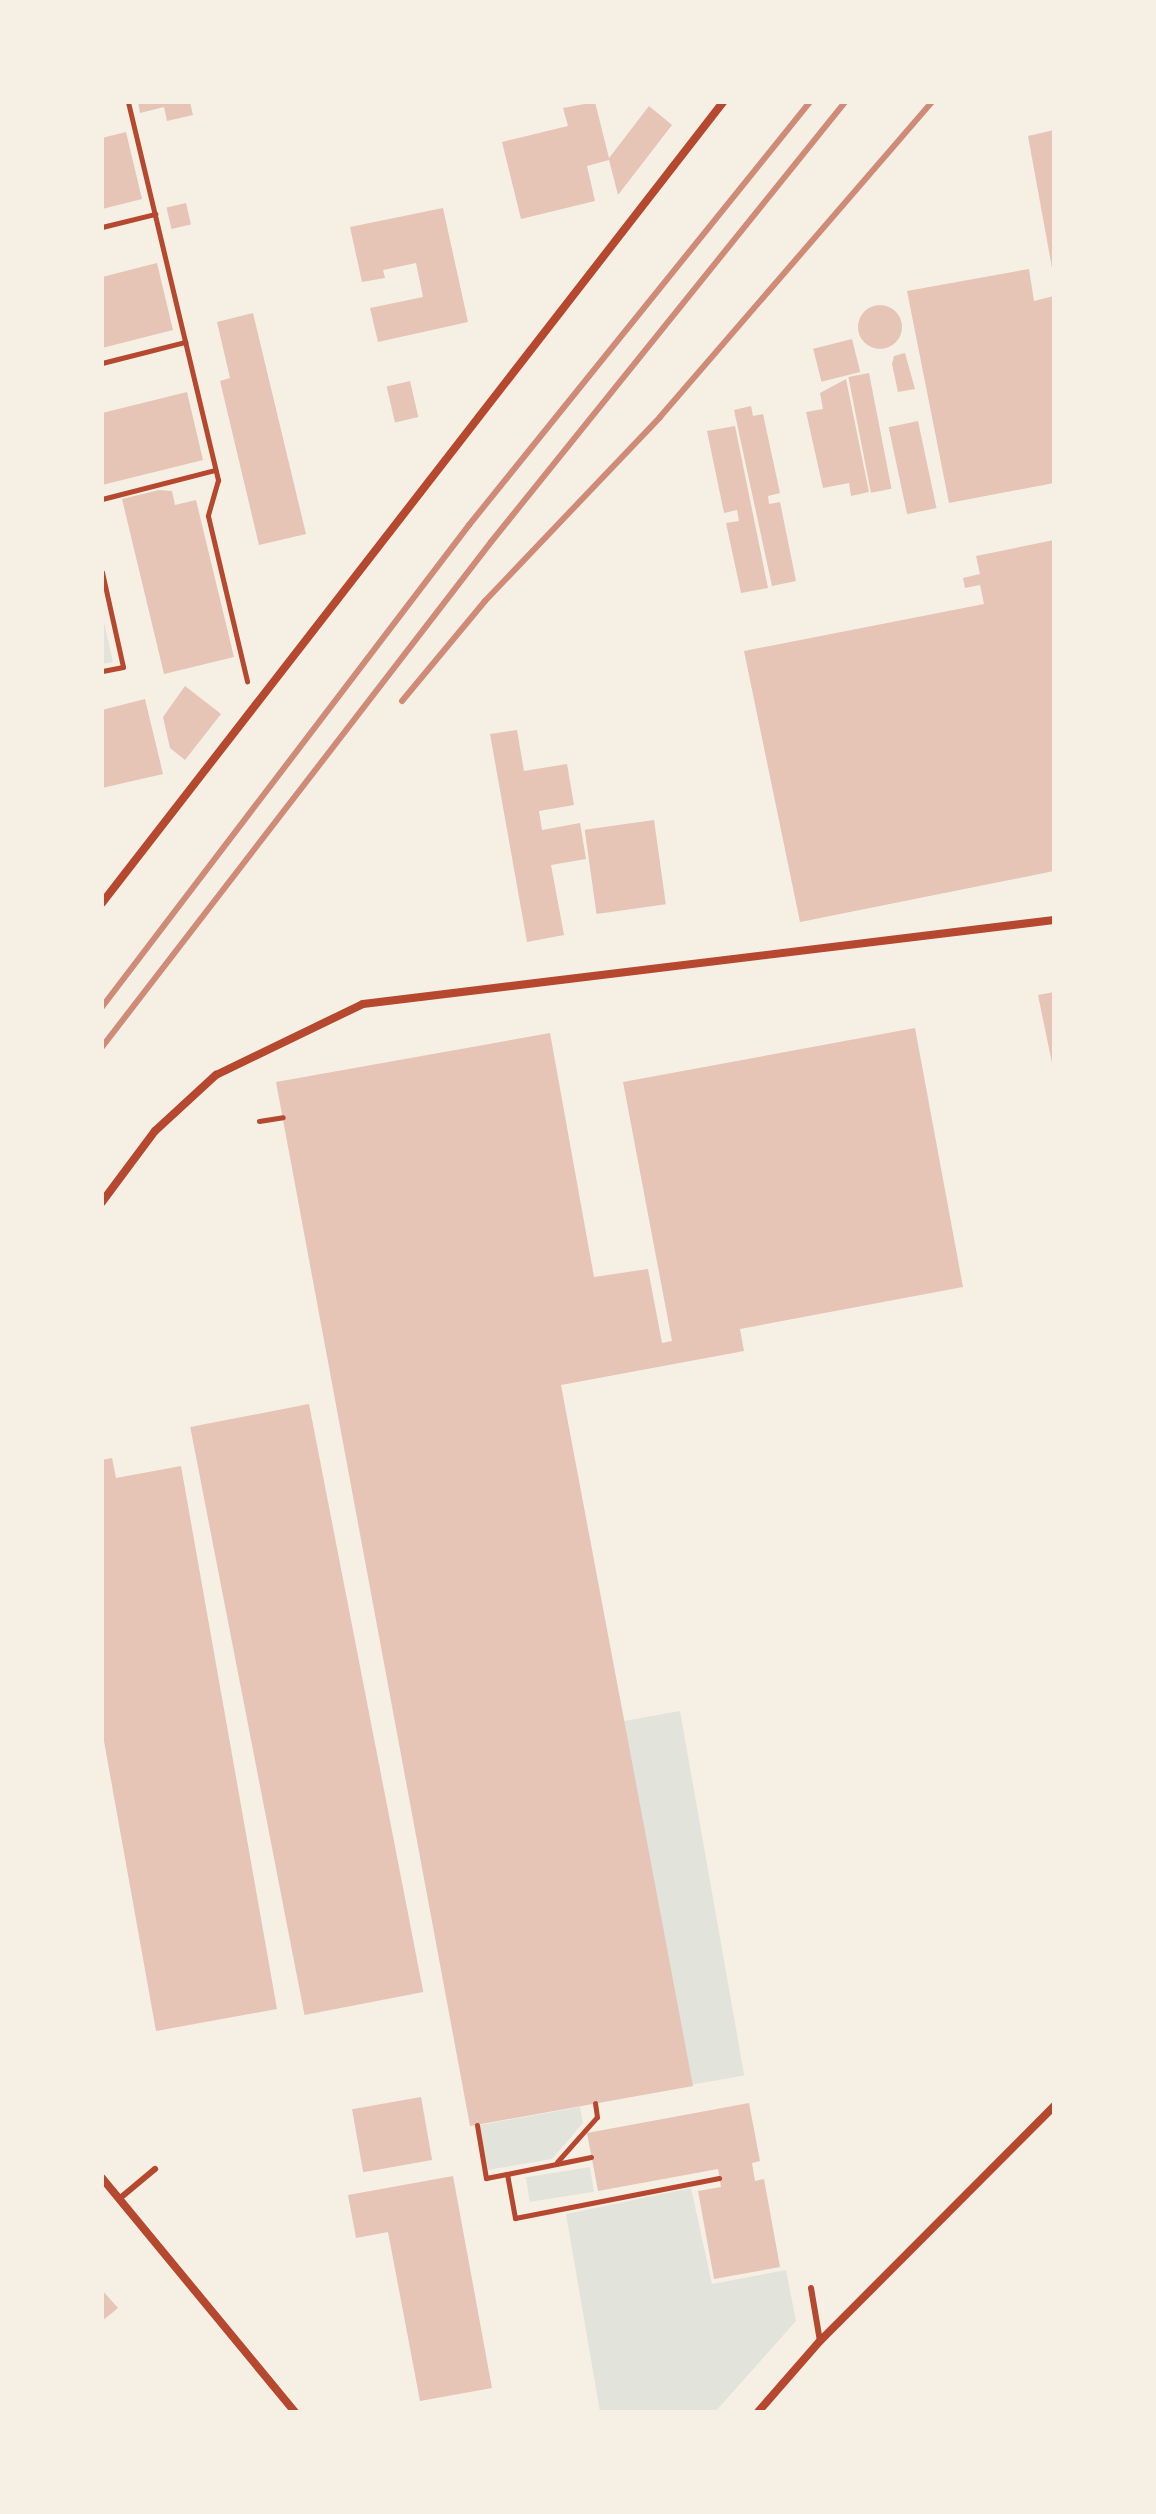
<!DOCTYPE html>
<style>
body{margin:0}
#map{position:relative;width:1156px;height:2514px;overflow:hidden;background:#f6efe4;font-family:Montserrat,sans-serif}
div>[style]{position:absolute}
[style*='--x']{left:calc(var(--x)*1px);top:calc(var(--y)*1px);width:calc(var(--w)*1px);rotate:calc(var(--a)*1deg)}
.green>*{inset:0;background:#e2e4dc;transform-origin:0 0}
.building>*{inset:0;background:#e6c5b7;transform-origin:0 0}
.round{border-radius:50%}
.path>*{height:5px;margin:-2.5px;padding:0 2.5px;transform-origin:2.5px;border-radius:2.5px;background:#b5482f}
.service>*{height:6px;margin:-3px;padding:0 3px;transform-origin:3px;border-radius:3px;background:#b5482f}
.minor>*{height:8px;margin:-4px;padding:0 4px;transform-origin:4px;border-radius:4px;background:#b5482f}
.rail>*{height:6px;margin:-3px;padding:0 3px;transform-origin:3px;border-radius:3px;background:#cf8b77}
span{translate:-50% -50%;white-space:nowrap;text-align:center;line-height:1.15;-webkit-text-stroke:6px #f6efe4;paint-order:stroke}
.frame{position:absolute;inset:0;border:104px solid #f6efe4;pointer-events:none}
</style>
<div id="map">
<div class="green">
<div style="clip-path:polygon(102px 613px,113px 662px,102px 664px)"></div>
<div style="left:680px;top:1711px;width:370px;height:57px;rotate:80deg"></div>
<div style="clip-path:polygon(580px 2107px,583px 2123px,552px 2159px,488px 2170px,480px 2125px)"></div>
<div style="left:590px;top:2167px;width:25px;height:65px;rotate:81deg"></div>
<div style="clip-path:polygon(691px 2188px,712px 2284px,786px 2270px,796px 2321px,715px 2412px,600px 2412px,566px 2214px)"></div>
</div>
<div class="building">
<div style="clip-path:polygon(138px 102px,190px 102px,193px 115px,167px 121px,164px 107px,140px 113px)"></div>
<div style="clip-path:polygon(595px 102px,609px 158px,649px 106px,672px 125px,618px 195px,609px 160px,587px 166px,595px 201px,521px 219px,502px 142px,568px 126px,563px 108px)"></div>
<div style="clip-path:polygon(1054px 130px,1054px 268px,1052px 268px,1028px 136px)"></div>
<div style="clip-path:polygon(126px 132px,142px 199px,102px 209px,102px 138px)"></div>
<div style="left:186px;top:203px;width:22px;height:20px;rotate:77deg"></div>
<div style="clip-path:polygon(443px 208px,468px 322px,378px 342px,370px 308px,423px 297px,416px 263px,383px 270px,385px 278px,362px 282px,350px 227px)"></div>
<div style="clip-path:polygon(157px 263px,173px 330px,102px 348px,102px 277px)"></div>
<div style="clip-path:polygon(1029px 269px,1034px 301px,1054px 296px,1054px 483px,949px 503px,907px 291px)"></div>
<div class="round" style="left:858px;top:305px;width:44px;height:44px"></div>
<div style="clip-path:polygon(253px 313px,306px 534px,259px 545px,220px 381px,230px 378px,217px 322px)"></div>
<div style="left:852px;top:339px;width:34px;height:40px;rotate:76deg"></div>
<div style="clip-path:polygon(905px 353px,915px 389px,898px 392px,892px 364px,894px 356px)"></div>
<div style="left:869px;top:373px;width:118px;height:21px;rotate:79deg"></div>
<div style="clip-path:polygon(846px 379px,869px 492px,851px 496px,849px 483px,823px 488px,806px 412px,823px 409px,820px 393px)"></div>
<div style="left:410px;top:381px;width:37px;height:24px;rotate:77deg"></div>
<div style="clip-path:polygon(187px 392px,203px 460px,102px 485px,102px 413px)"></div>
<div style="clip-path:polygon(751px 406px,753px 416px,763px 414px,780px 493px,768px 496px,769px 504px,780px 502px,796px 581px,772px 586px,734px 410px)"></div>
<div style="left:918px;top:421px;width:89px;height:30px;rotate:78deg"></div>
<div style="clip-path:polygon(735px 426px,768px 588px,741px 593px,726px 523px,739px 521px,737px 510px,724px 513px,707px 431px)"></div>
<div style="clip-path:polygon(159px 490px,172px 491px,175px 505px,196px 500px,234px 657px,164px 674px,122px 499px)"></div>
<div style="clip-path:polygon(1054px 540px,1054px 871px,800px 922px,744px 651px,984px 604px,980px 585px,965px 588px,963px 578px,980px 574px,976px 556px)"></div>
<div style="clip-path:polygon(185px 686px,221px 714px,185px 760px,170px 748px,163px 717px)"></div>
<div style="clip-path:polygon(145px 699px,163px 774px,102px 788px,102px 710px)"></div>
<div style="clip-path:polygon(517px 730px,524px 771px,567px 764px,574px 805px,539px 811px,542px 830px,580px 823px,586px 859px,551px 865px,564px 935px,527px 942px,490px 734px)"></div>
<div style="left:654px;top:820px;width:85px;height:70px;rotate:82deg"></div>
<div style="clip-path:polygon(1054px 992px,1054px 1068px,1053px 1068px,1038px 995px)"></div>
<div style="clip-path:polygon(915px 1028px,963px 1287px,740px 1329px,744px 1351px,561px 1385px,693px 2086px,470px 2126px,276px 1082px,550px 1033px,594px 1277px,648px 1269px,662px 1343px,672px 1341px,623px 1082px)"></div>
<div style="left:309px;top:1404px;width:599px;height:121px;rotate:79deg"></div>
<div style="clip-path:polygon(112px 1458px,116px 1478px,181px 1466px,277px 2009px,156px 2031px,102px 1730px,102px 1460px)"></div>
<div style="left:421px;top:2097px;width:64px;height:70px;rotate:80deg"></div>
<div style="clip-path:polygon(749px 2103px,760px 2161px,752px 2163px,755px 2181px,764px 2179px,780px 2267px,714px 2279px,698px 2191px,721px 2187px,718px 2169px,598px 2191px,587px 2133px)"></div>
<div style="clip-path:polygon(453px 2176px,492px 2388px,420px 2401px,388px 2232px,356px 2238px,348px 2195px)"></div>
<div style="clip-path:polygon(102px 2290px,118px 2308px,102px 2321px)"></div>
</div>
<div class="path">
<div style="--x:128;--y:102;--w:389;--a:76.6"></div>
<div style="--x:218;--y:480;--w:37;--a:106"></div>
<div style="--x:208;--y:516;--w:170;--a:76.7"></div>
<div style="--x:102;--y:227;--w:55;--a:-13.8"></div>
<div style="--x:102;--y:363;--w:86;--a:-14.2"></div>
<div style="--x:102;--y:499;--w:117;--a:-14.4"></div>
<div style="--x:102;--y:572;--w:97;--a:77.5"></div>
<div style="--x:123;--y:667;--w:21;--a:169"></div>
<div style="--x:259;--y:1121;--w:24;--a:-9"></div>
<div style="--x:477;--y:2125;--w:54;--a:80.4"></div>
<div style="--x:486;--y:2178;--w:21;--a:-11"></div>
<div style="--x:591;--y:2157;--w:86;--a:168.6"></div>
<div style="--x:507;--y:2174;--w:45;--a:79.7"></div>
<div style="--x:515;--y:2218;--w:208;--a:-11.1"></div>
<div style="--x:557;--y:2162;--w:60;--a:-48.4"></div>
<div style="--x:597;--y:2117;--w:14;--a:-98"></div>
</div>
<div class="service">
<div style="--x:119;--y:2199;--w:47;--a:-39.8"></div>
<div style="--x:811;--y:2288;--w:54;--a:80.4"></div>
</div>
<div class="minor">
<div style="--x:102;--y:903;--w:1014;--a:-52.21"></div>
<div style="--x:102;--y:1202;--w:89;--a:-53.3"></div>
<div style="--x:155;--y:1131;--w:83;--a:-42.6"></div>
<div style="--x:216;--y:1075;--w:163;--a:-25.8"></div>
<div style="--x:363;--y:1004;--w:696;--a:-6.93"></div>
<div style="--x:102;--y:2178;--w:303;--a:50.5"></div>
<div style="--x:758;--y:2412;--w:94;--a:-48.9"></div>
<div style="--x:820;--y:2341;--w:332;--a:-45.1"></div>
</div>
<div class="rail">
<div style="--x:402;--y:701;--w:130;--a:-50.3"></div>
<div style="--x:485;--y:601;--w:254;--a:-46.4"></div>
<div style="--x:660;--y:417;--w:416;--a:-49.2"></div>
<div style="--x:102;--y:1007;--w:606;--a:-52.71"></div>
<div style="--x:469;--y:525;--w:543;--a:-51.13"></div>
<div style="--x:102;--y:1047;--w:637;--a:-52.39"></div>
<div style="--x:491;--y:542;--w:565;--a:-51.18"></div>
</div>
<div class="frame"></div>
</div>
